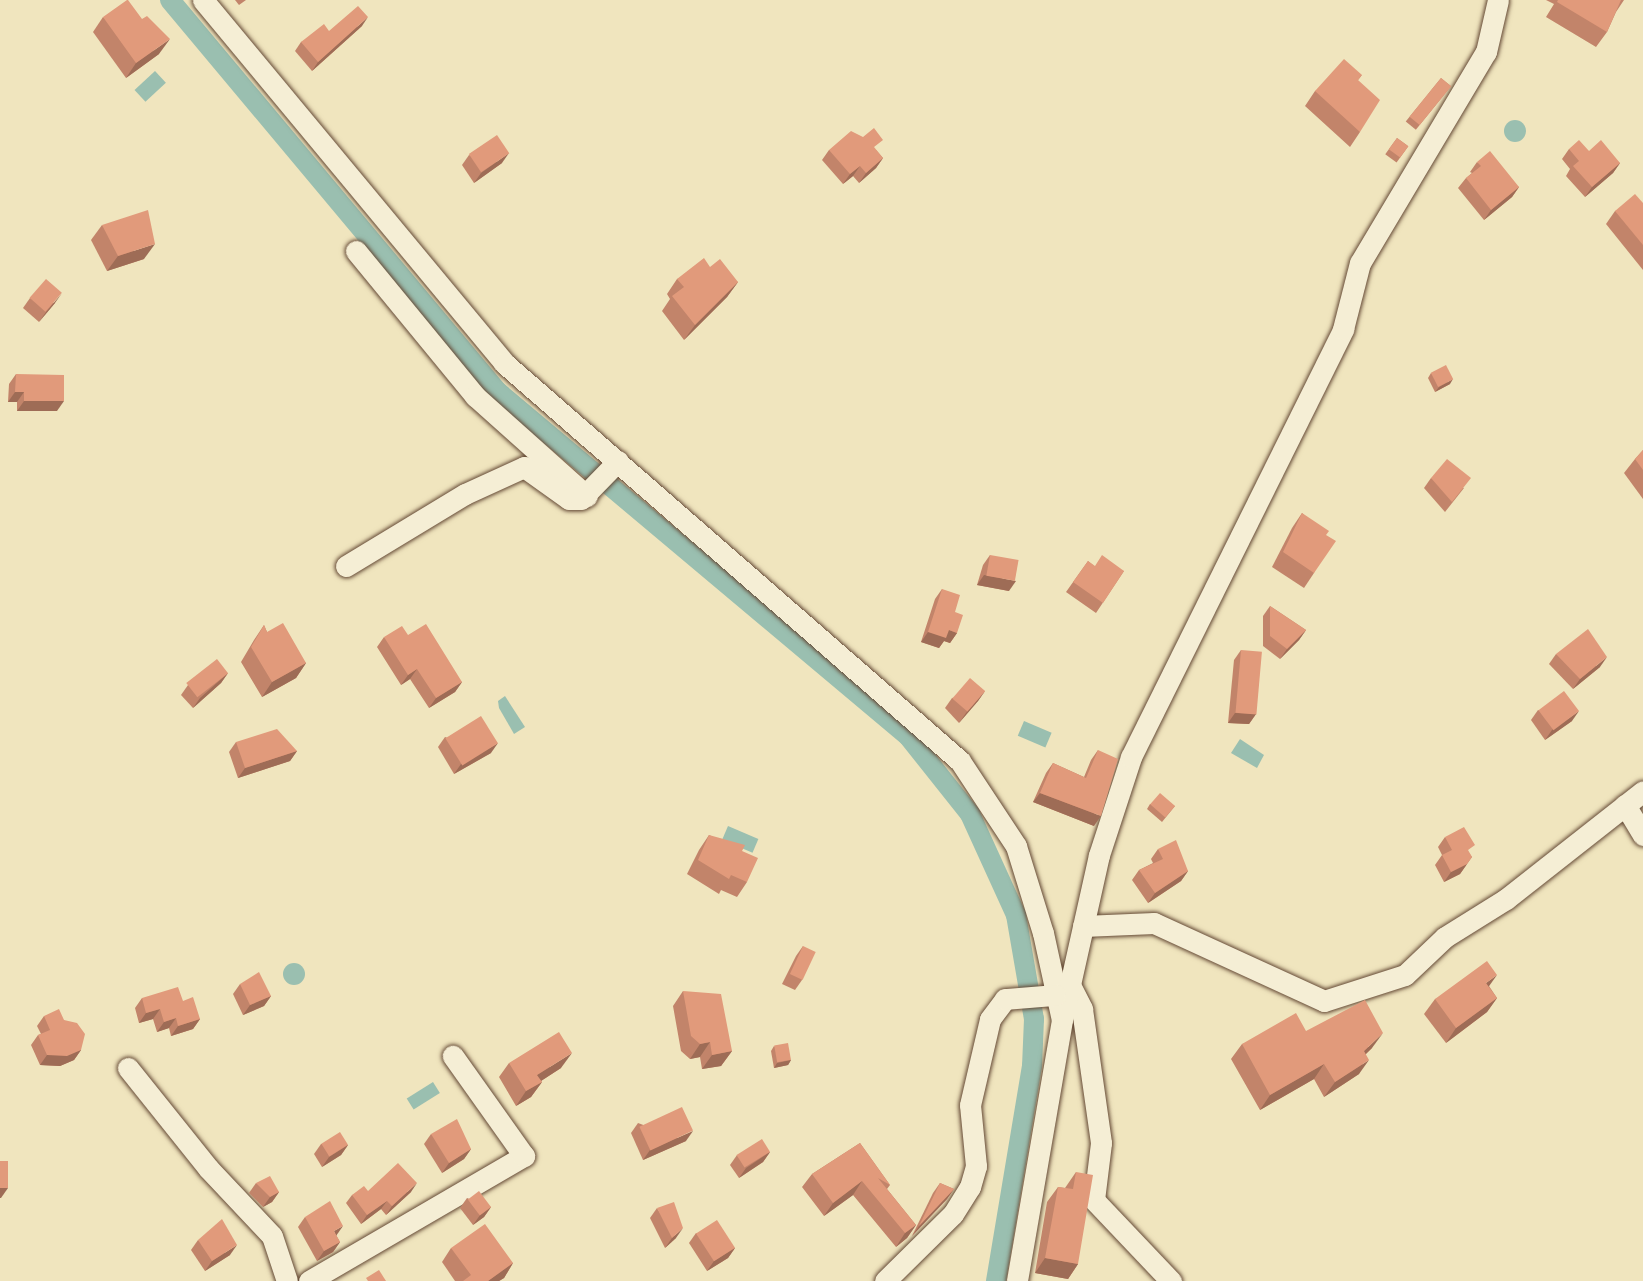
<!DOCTYPE html>
<style>
body{margin:0}
#map{position:relative;width:1643px;height:1281px;overflow:hidden;background:#f0e5be;font-family:"Libre Bodoni",serif}
div>[style]{position:absolute}
[style*='--x']{left:calc(var(--x)*1px);top:calc(var(--y)*1px);width:calc(var(--w)*1px);rotate:calc(var(--a)*1deg)}
.water>*{inset:0;background:#9abfb0;transform-origin:0 0}
.round{border-radius:50%}
.canal>*{height:20px;margin:-10px;padding:0 10px;transform-origin:10px;border-radius:10px;background:#9abfb0}
.roads{filter:drop-shadow(0 0 2px #644935) drop-shadow(0 0 2px #644935)}
.street>*{height:21px;margin:-10.5px;padding:0 10.5px;transform-origin:10.5px;border-radius:10.5px;background:#f5eed5}
.wall>*{inset:0;background:#c2846a;transform-origin:0 0}
.shaded-wall>*{inset:0;background:#9e6c56}
.building>*{inset:0;background:#e19a7b;transform-origin:0 0}
span{translate:-50% -50%;white-space:nowrap;text-align:center;line-height:1.15;-webkit-text-stroke:5px #f5eed5;paint-order:stroke}
</style>
<div id="map">
<div class="water">
<div style="left:155px;top:71px;width:16px;height:28px;rotate:47deg"></div>
<div class="round" style="left:1504px;top:120px;width:22px;height:22px"></div>
<div style="clip-path:polygon(505px 696px,525px 727px,514px 734px,499px 708px,498px 701px)"></div>
<div style="left:1024px;top:721px;width:30px;height:16px;rotate:23deg"></div>
<div style="clip-path:polygon(1240px 739px,1264px 755px,1257px 768px,1231px 753px)"></div>
<div style="left:728px;top:826px;width:33px;height:15px;rotate:23deg"></div>
<div class="round" style="left:283px;top:963px;width:22px;height:22px"></div>
<div style="left:433px;top:1082px;width:13px;height:31px;rotate:58deg"></div>
</div>
<div class="canal">
<div style="--x:170;--y:0;--w:510;--a:50.09"></div>
<div style="--x:497;--y:391;--w:537;--a:40.01"></div>
<div style="--x:908;--y:736;--w:100;--a:51.5"></div>
<div style="--x:970;--y:814;--w:111;--a:65.5"></div>
<div style="--x:1016;--y:915;--w:106;--a:80.2"></div>
<div style="--x:1034;--y:1019;--w:47;--a:92.4"></div>
<div style="--x:1032;--y:1066;--w:218;--a:99.5"></div>
</div>
<div class="roads">
<div class="street">
<div style="--x:203;--y:0;--w:472;--a:50.3"></div>
<div style="--x:504;--y:363;--w:605;--a:41.11"></div>
<div style="--x:960;--y:761;--w:102;--a:56.6"></div>
<div style="--x:1016;--y:846;--w:91;--a:72.8"></div>
<div style="--x:1043;--y:933;--w:89;--a:77.7"></div>
<div style="--x:1062;--y:1020;--w:265;--a:99.8"></div>
<div style="--x:356;--y:251;--w:188;--a:50.6"></div>
<div style="--x:475;--y:396;--w:150;--a:41.8"></div>
<div style="--x:346;--y:566;--w:139;--a:-31.2"></div>
<div style="--x:465;--y:494;--w:65;--a:-24.6"></div>
<div style="--x:524;--y:467;--w:55;--a:35.4"></div>
<div style="--x:569;--y:499;--w:12;--a:0"></div>
<div style="--x:581;--y:499;--w:53;--a:-45.8"></div>
<div style="--x:1625;--y:805;--w:35;--a:59"></div>
<div style="--x:1083;--y:926;--w:71;--a:-2.4"></div>
<div style="--x:1154;--y:923;--w:187;--a:24.6"></div>
<div style="--x:1324;--y:1001;--w:85;--a:-17.8"></div>
<div style="--x:1405;--y:975;--w:55;--a:-43.5"></div>
<div style="--x:1445;--y:937;--w:72;--a:-31.9"></div>
<div style="--x:1506;--y:899;--w:174;--a:-38.2"></div>
<div style="--x:1070;--y:985;--w:27;--a:63"></div>
<div style="--x:1082;--y:1009;--w:135;--a:81.9"></div>
<div style="--x:1101;--y:1143;--w:57;--a:97"></div>
<div style="--x:1094;--y:1200;--w:112;--a:46.5"></div>
<div style="--x:1063;--y:1016;--w:165;--a:-77.4"></div>
<div style="--x:1099;--y:855;--w:103;--a:-71.9"></div>
<div style="--x:1131;--y:757;--w:478;--a:-63.6"></div>
<div style="--x:1343;--y:329;--w:68;--a:-75.6"></div>
<div style="--x:1360;--y:263;--w:246;--a:-59.2"></div>
<div style="--x:1486;--y:52;--w:53;--a:-77"></div>
<div style="--x:128;--y:1068;--w:128;--a:51.3"></div>
<div style="--x:208;--y:1168;--w:93;--a:46.7"></div>
<div style="--x:272;--y:1236;--w:47;--a:71.6"></div>
<div style="--x:309;--y:1281;--w:249;--a:-30.2"></div>
<div style="--x:524;--y:1156;--w:123;--a:-125.4"></div>
<div style="--x:885;--y:1281;--w:95;--a:-44.6"></div>
<div style="--x:953;--y:1214;--w:32;--a:-58"></div>
<div style="--x:970;--y:1187;--w:22;--a:-74"></div>
<div style="--x:976;--y:1166;--w:61;--a:-95.6"></div>
<div style="--x:970;--y:1105;--w:88;--a:-76.9"></div>
<div style="--x:990;--y:1019;--w:25;--a:-53"></div>
<div style="--x:1005;--y:999;--w:50;--a:-4.6"></div>
</div>
</div>
<div class="wall">
<div style="clip-path:polygon(235px 0,246px 0,239px 5px)"></div>
<div style="clip-path:polygon(1546px 0,1624px 0,1616px 12px,1607px 32px,1596px 47px,1546px 17px,1554px 4px)"></div>
<div style="clip-path:polygon(103px 17px,159px 54px,126px 78px,93px 32px)"></div>
<div style="clip-path:polygon(362px 26px,312px 71px,295px 51px,301px 42px,329px 31px)"></div>
<div style="clip-path:polygon(1362px 75px,1358px 80px,1360px 132px,1350px 147px,1305px 106px,1315px 91px)"></div>
<div style="left:1441px;top:78px;width:13px;height:56px;rotate:39deg"></div>
<div style="left:1397px;top:138px;width:14px;height:20px;rotate:36deg"></div>
<div style="clip-path:polygon(1569px 149px,1589px 151px,1620px 163px,1613px 173px,1585px 197px,1566px 176px,1570px 169px,1562px 159px)"></div>
<div style="clip-path:polygon(829px 150px,876px 150px,883px 158px,876px 168px,859px 183px,853px 176px,843px 184px,822px 160px)"></div>
<div style="clip-path:polygon(469px 155px,502px 163px,474px 183px,462px 165px)"></div>
<div style="clip-path:polygon(1477px 162px,1519px 187px,1512px 197px,1484px 220px,1458px 188px,1466px 178px,1472px 173px,1470px 172px)"></div>
<div style="clip-path:polygon(1643px 203px,1643px 270px,1606px 224px,1615px 211px)"></div>
<div style="clip-path:polygon(102px 225px,144px 259px,107px 271px,91px 240px)"></div>
<div style="clip-path:polygon(710px 267px,738px 282px,727px 297px,684px 340px,662px 311px,670px 299px,667px 294px,677px 279px)"></div>
<div style="clip-path:polygon(30px 298px,55px 303px,39px 322px,23px 308px)"></div>
<div style="clip-path:polygon(1431px 373px,1450px 384px,1435px 392px,1428px 378px)"></div>
<div style="clip-path:polygon(16px 374px,57px 411px,17px 411px,17px 402px,8px 402px,9px 384px)"></div>
<div style="clip-path:polygon(1643px 450px,1643px 499px,1624px 473px,1635px 459px)"></div>
<div style="clip-path:polygon(1431px 478px,1464px 488px,1445px 512px,1424px 488px)"></div>
<div style="clip-path:polygon(1302px 513px,1326px 535px,1314px 573px,1304px 588px,1272px 567px,1292px 528px)"></div>
<div style="clip-path:polygon(990px 555px,1009px 591px,977px 585px,983px 565px)"></div>
<div style="clip-path:polygon(1088px 561px,1094px 566px,1124px 571px,1096px 613px,1066px 592px)"></div>
<div style="clip-path:polygon(942px 589px,955px 612px,957px 633px,950px 643px,944px 641px,939px 648px,921px 642px,935px 599px)"></div>
<div style="clip-path:polygon(1270px 606px,1306px 630px,1299px 640px,1280px 659px,1263px 646px,1263px 616px)"></div>
<div style="clip-path:polygon(264px 625px,267px 632px,306px 663px,296px 678px,262px 697px,241px 662px,254px 640px)"></div>
<div style="clip-path:polygon(384px 637px,462px 682px,455px 692px,429px 708px,410px 679px,401px 685px,377px 647px)"></div>
<div style="clip-path:polygon(1241px 650px,1256px 714px,1249px 724px,1228px 723px,1234px 660px)"></div>
<div style="clip-path:polygon(1556px 654px,1600px 667px,1573px 689px,1549px 664px)"></div>
<div style="clip-path:polygon(228px 673px,221px 683px,193px 708px,181px 695px,188px 685px)"></div>
<div style="clip-path:polygon(985px 691px,978px 701px,959px 723px,945px 708px,952px 698px)"></div>
<div style="clip-path:polygon(1538px 710px,1572px 721px,1545px 740px,1531px 720px)"></div>
<div style="clip-path:polygon(445px 737px,491px 753px,454px 774px,438px 747px)"></div>
<div style="clip-path:polygon(236px 742px,297px 751px,290px 761px,238px 778px,229px 752px)"></div>
<div style="clip-path:polygon(1098px 750px,1094px 826px,1033px 802px,1046px 773px,1053px 763px,1084px 777px,1091px 760px)"></div>
<div style="clip-path:polygon(1150px 804px,1175px 806px,1162px 822px,1147px 809px)"></div>
<div style="clip-path:polygon(709px 835px,742px 851px,747px 882px,737px 897px,721px 890px,719px 894px,687px 874px,699px 850px)"></div>
<div style="clip-path:polygon(1445px 837px,1469px 853px,1472px 857px,1460px 874px,1444px 882px,1435px 865px,1442px 855px,1438px 847px)"></div>
<div style="clip-path:polygon(1158px 849px,1188px 871px,1181px 881px,1148px 903px,1132px 880px,1139px 870px,1153px 863px,1151px 859px)"></div>
<div style="clip-path:polygon(803px 946px,802px 980px,795px 990px,782px 984px,796px 956px)"></div>
<div style="clip-path:polygon(240px 984px,271px 996px,264px 1006px,243px 1015px,233px 994px)"></div>
<div style="clip-path:polygon(1489px 986px,1497px 998px,1487px 1012px,1446px 1043px,1424px 1014px,1435px 999px)"></div>
<div style="clip-path:polygon(683px 991px,732px 1051px,721px 1066px,702px 1069px,700px 1057px,690px 1059px,681px 1051px,673px 1006px)"></div>
<div style="clip-path:polygon(142px 998px,183px 1001px,200px 1019px,193px 1029px,171px 1036px,169px 1028px,157px 1032px,153px 1019px,139px 1023px,135px 1008px)"></div>
<div style="clip-path:polygon(44px 1016px,64px 1020px,81px 1050px,74px 1060px,60px 1066px,40px 1065px,31px 1045px,38px 1035px,41px 1034px,37px 1026px)"></div>
<div style="clip-path:polygon(1306px 1031px,1372px 1048px,1366px 1054px,1359px 1074px,1324px 1097px,1314px 1079px,1260px 1110px,1231px 1059px,1242px 1044px)"></div>
<div style="clip-path:polygon(774px 1046px,791px 1060px,788px 1065px,774px 1068px,771px 1051px)"></div>
<div style="clip-path:polygon(509px 1063px,561px 1068px,541px 1081px,542px 1082px,531px 1097px,516px 1106px,499px 1077px)"></div>
<div style="clip-path:polygon(638px 1123px,686px 1141px,643px 1160px,631px 1133px)"></div>
<div style="clip-path:polygon(431px 1134px,471px 1149px,464px 1159px,442px 1173px,424px 1144px)"></div>
<div style="clip-path:polygon(860px 1143px,890px 1185px,887px 1189px,916px 1225px,907px 1238px,896px 1247px,853px 1195px,824px 1216px,802px 1187px,812px 1174px)"></div>
<div style="clip-path:polygon(321px 1144px,348px 1145px,341px 1155px,322px 1167px,314px 1154px)"></div>
<div style="clip-path:polygon(770px 1152px,763px 1162px,739px 1178px,730px 1165px,737px 1155px)"></div>
<div style="clip-path:polygon(1076px 1172px,1078px 1264px,1068px 1279px,1035px 1273px,1047px 1202px,1058px 1187px,1065px 1188px)"></div>
<div style="clip-path:polygon(256px 1183px,279px 1192px,272px 1202px,263px 1207px,249px 1193px)"></div>
<div style="clip-path:polygon(940px 1183px,954px 1189px,947px 1199px,912px 1236px,933px 1193px)"></div>
<div style="clip-path:polygon(368px 1191px,411px 1192px,386px 1215px,381px 1209px,361px 1224px,346px 1203px,352px 1195px)"></div>
<div style="clip-path:polygon(467px 1198px,491px 1207px,484px 1217px,473px 1225px,460px 1208px)"></div>
<div style="clip-path:polygon(657px 1208px,676px 1238px,665px 1248px,650px 1218px)"></div>
<div style="clip-path:polygon(305px 1217px,336px 1235px,340px 1242px,333px 1252px,317px 1261px,298px 1227px)"></div>
<div style="clip-path:polygon(696px 1233px,735px 1248px,728px 1258px,707px 1271px,689px 1243px)"></div>
<div style="clip-path:polygon(198px 1240px,230px 1255px,205px 1271px,191px 1250px)"></div>
<div style="clip-path:polygon(451px 1248px,513px 1263px,504px 1278px,499px 1281px,455px 1281px,442px 1262px)"></div>
</div>
<div class="shaded-wall">
<div style="clip-path:polygon(368px 17px,362px 26px,312px 71px,318px 62px)"></div>
<div style="clip-path:polygon(170px 39px,159px 54px,126px 78px,136px 63px)"></div>
<div style="clip-path:polygon(509px 153px,502px 163px,474px 183px,481px 173px)"></div>
<div style="clip-path:polygon(883px 158px,876px 168px,859px 183px,866px 173px)"></div>
<div style="clip-path:polygon(1620px 163px,1613px 173px,1585px 197px,1592px 187px)"></div>
<div style="clip-path:polygon(860px 166px,853px 176px,843px 184px,850px 174px)"></div>
<div style="clip-path:polygon(1519px 187px,1512px 197px,1484px 220px,1491px 210px)"></div>
<div style="clip-path:polygon(155px 244px,144px 259px,107px 271px,118px 256px)"></div>
<div style="clip-path:polygon(738px 282px,727px 297px,684px 340px,695px 325px)"></div>
<div style="clip-path:polygon(62px 293px,55px 303px,39px 322px,46px 312px)"></div>
<div style="clip-path:polygon(1453px 379px,1450px 384px,1435px 392px,1439px 387px)"></div>
<div style="clip-path:polygon(15px 392px,24px 392px,17px 402px,8px 402px)"></div>
<div style="clip-path:polygon(24px 401px,64px 401px,57px 411px,17px 411px)"></div>
<div style="clip-path:polygon(984px 575px,1016px 581px,1009px 591px,977px 585px)"></div>
<div style="clip-path:polygon(949px 630px,957px 633px,950px 643px,944px 641px,939px 648px,921px 642px,928px 632px)"></div>
<div style="clip-path:polygon(1306px 630px,1299px 640px,1280px 659px,1287px 649px)"></div>
<div style="clip-path:polygon(1607px 657px,1600px 667px,1573px 689px,1580px 679px)"></div>
<div style="clip-path:polygon(306px 663px,296px 678px,262px 697px,272px 682px)"></div>
<div style="clip-path:polygon(417px 669px,410px 679px,401px 685px,408px 675px)"></div>
<div style="clip-path:polygon(228px 673px,221px 683px,193px 708px,200px 698px)"></div>
<div style="clip-path:polygon(462px 682px,455px 692px,429px 708px,436px 698px)"></div>
<div style="clip-path:polygon(985px 691px,978px 701px,959px 723px,966px 713px)"></div>
<div style="clip-path:polygon(1579px 711px,1572px 721px,1545px 740px,1552px 730px)"></div>
<div style="clip-path:polygon(1235px 713px,1256px 714px,1249px 724px,1228px 723px)"></div>
<div style="clip-path:polygon(498px 743px,491px 753px,454px 774px,461px 764px)"></div>
<div style="clip-path:polygon(297px 751px,290px 761px,238px 778px,245px 768px)"></div>
<div style="clip-path:polygon(1040px 793px,1101px 816px,1094px 826px,1033px 802px)"></div>
<div style="clip-path:polygon(1467px 864px,1460px 874px,1444px 882px,1451px 872px)"></div>
<div style="clip-path:polygon(1188px 871px,1181px 881px,1148px 903px,1155px 893px)"></div>
<div style="clip-path:polygon(1497px 975px,1487px 989px,1486px 983px)"></div>
<div style="clip-path:polygon(271px 996px,264px 1006px,243px 1015px,250px 1005px)"></div>
<div style="clip-path:polygon(1497px 998px,1487px 1012px,1446px 1043px,1456px 1028px)"></div>
<div style="clip-path:polygon(160px 1009px,153px 1019px,139px 1023px,146px 1013px)"></div>
<div style="clip-path:polygon(176px 1018px,169px 1028px,157px 1032px,164px 1022px)"></div>
<div style="clip-path:polygon(200px 1019px,193px 1029px,171px 1036px,178px 1026px)"></div>
<div style="clip-path:polygon(1383px 1033px,1372px 1048px,1353px 1066px,1364px 1051px)"></div>
<div style="clip-path:polygon(710px 1042px,700px 1057px,690px 1059px,700px 1044px)"></div>
<div style="clip-path:polygon(81px 1050px,74px 1060px,60px 1066px,40px 1065px,47px 1055px)"></div>
<div style="clip-path:polygon(732px 1051px,721px 1066px,702px 1069px,712px 1055px)"></div>
<div style="clip-path:polygon(572px 1053px,561px 1068px,527px 1090px,537px 1075px)"></div>
<div style="clip-path:polygon(791px 1060px,788px 1065px,774px 1068px,777px 1063px)"></div>
<div style="clip-path:polygon(1369px 1060px,1359px 1074px,1324px 1097px,1335px 1082px)"></div>
<div style="clip-path:polygon(1324px 1064px,1314px 1079px,1260px 1110px,1270px 1095px)"></div>
<div style="clip-path:polygon(542px 1082px,531px 1097px,516px 1106px,526px 1091px)"></div>
<div style="clip-path:polygon(693px 1131px,686px 1141px,643px 1160px,650px 1150px)"></div>
<div style="clip-path:polygon(348px 1145px,341px 1155px,322px 1167px,329px 1157px)"></div>
<div style="clip-path:polygon(471px 1149px,464px 1159px,442px 1173px,449px 1163px)"></div>
<div style="clip-path:polygon(770px 1152px,763px 1162px,739px 1178px,746px 1168px)"></div>
<div style="clip-path:polygon(862px 1181px,853px 1195px,824px 1216px,833px 1203px)"></div>
<div style="clip-path:polygon(417px 1183px,411px 1192px,386px 1215px,392px 1206px)"></div>
<div style="clip-path:polygon(0 1188px,8px 1188px,1px 1198px,0 1198px)"></div>
<div style="clip-path:polygon(954px 1189px,947px 1199px,912px 1236px,919px 1226px)"></div>
<div style="clip-path:polygon(279px 1192px,272px 1202px,263px 1207px,270px 1197px)"></div>
<div style="clip-path:polygon(387px 1201px,381px 1209px,361px 1224px,367px 1215px)"></div>
<div style="clip-path:polygon(491px 1207px,484px 1217px,473px 1225px,480px 1215px)"></div>
<div style="clip-path:polygon(916px 1225px,907px 1238px,896px 1247px,905px 1233px)"></div>
<div style="clip-path:polygon(343px 1226px,336px 1236px,334px 1231px)"></div>
<div style="clip-path:polygon(683px 1228px,676px 1238px,665px 1248px,672px 1238px)"></div>
<div style="clip-path:polygon(340px 1242px,333px 1252px,317px 1261px,324px 1251px)"></div>
<div style="clip-path:polygon(237px 1245px,230px 1255px,205px 1271px,212px 1261px)"></div>
<div style="clip-path:polygon(735px 1248px,728px 1258px,707px 1271px,714px 1261px)"></div>
<div style="clip-path:polygon(1045px 1258px,1078px 1264px,1068px 1279px,1035px 1273px)"></div>
<div style="clip-path:polygon(513px 1263px,504px 1278px,499px 1281px,488px 1281px)"></div>
</div>
<div class="building">
<div style="clip-path:polygon(127px 0,128px 0,142px 19px,147px 16px,170px 39px,136px 63px,103px 17px)"></div>
<div style="clip-path:polygon(1558px 0,1621px 0,1607px 32px,1557px 2px)"></div>
<div style="clip-path:polygon(358px 6px,368px 17px,318px 62px,301px 42px,324px 24px,329px 31px)"></div>
<div style="clip-path:polygon(1344px 59px,1362px 75px,1358px 80px,1380px 100px,1360px 132px,1315px 91px)"></div>
<div style="left:1441px;top:78px;width:13px;height:50px;rotate:39deg"></div>
<div style="clip-path:polygon(874px 128px,883px 140px,874px 147px,883px 158px,866px 173px,860px 166px,850px 174px,829px 150px,851px 131px,863px 137px)"></div>
<div style="left:497px;top:135px;width:22px;height:34px;rotate:56deg"></div>
<div style="left:1397px;top:138px;width:14px;height:14px;rotate:36deg"></div>
<div style="clip-path:polygon(1579px 140px,1589px 151px,1601px 140px,1620px 163px,1592px 187px,1573px 166px,1579px 161px,1569px 149px)"></div>
<div style="clip-path:polygon(1490px 151px,1519px 187px,1491px 210px,1466px 178px,1481px 166px,1477px 162px)"></div>
<div style="clip-path:polygon(1635px 194px,1643px 203px,1643px 245px,1615px 211px)"></div>
<div style="clip-path:polygon(148px 210px,155px 244px,118px 256px,102px 225px)"></div>
<div style="clip-path:polygon(704px 258px,710px 267px,720px 259px,738px 282px,695px 325px,672px 296px,684px 287px,677px 279px)"></div>
<div style="left:46px;top:279px;width:21px;height:25px;rotate:41deg"></div>
<div style="left:1446px;top:365px;width:16px;height:17px;rotate:63deg"></div>
<div style="clip-path:polygon(16px 374px,64px 375px,64px 401px,24px 401px,24px 392px,15px 392px)"></div>
<div style="clip-path:polygon(1643px 450px,1643px 470px,1635px 459px)"></div>
<div style="clip-path:polygon(1447px 459px,1471px 478px,1452px 502px,1431px 478px)"></div>
<div style="clip-path:polygon(1302px 513px,1329px 531px,1326px 535px,1336px 541px,1314px 573px,1283px 552px)"></div>
<div style="left:990px;top:555px;width:29px;height:21px;rotate:10deg"></div>
<div style="clip-path:polygon(1102px 555px,1124px 571px,1103px 603px,1073px 582px,1088px 561px,1095px 566px)"></div>
<div style="clip-path:polygon(942px 589px,960px 595px,955px 612px,963px 615px,957px 633px,949px 630px,946px 638px,928px 632px)"></div>
<div style="clip-path:polygon(1270px 606px,1306px 630px,1287px 649px,1270px 636px)"></div>
<div style="clip-path:polygon(283px 623px,306px 663px,272px 682px,251px 647px,264px 625px,267px 632px)"></div>
<div style="clip-path:polygon(426px 624px,462px 682px,436px 698px,417px 669px,408px 675px,384px 637px,402px 626px,408px 635px)"></div>
<div style="clip-path:polygon(1588px 629px,1607px 657px,1580px 679px,1556px 654px)"></div>
<div style="left:1241px;top:650px;width:21px;height:63px;rotate:5deg"></div>
<div style="left:217px;top:659px;width:18px;height:39px;rotate:52deg"></div>
<div style="left:970px;top:678px;width:20px;height:27px;rotate:41deg"></div>
<div style="left:1564px;top:691px;width:25px;height:32px;rotate:53deg"></div>
<div style="left:481px;top:716px;width:32px;height:42px;rotate:58deg"></div>
<div style="clip-path:polygon(277px 729px,297px 751px,245px 768px,236px 742px)"></div>
<div style="clip-path:polygon(1098px 750px,1118px 759px,1101px 816px,1040px 793px,1053px 763px,1086px 778px)"></div>
<div style="left:1160px;top:793px;width:20px;height:15px;rotate:41deg"></div>
<div style="clip-path:polygon(1464px 827px,1475px 845px,1468px 850px,1472px 857px,1467px 864px,1451px 872px,1442px 855px,1452px 850px,1445px 837px)"></div>
<div style="clip-path:polygon(709px 835px,745px 845px,742px 851px,758px 858px,747px 882px,731px 875px,729px 879px,698px 860px)"></div>
<div style="clip-path:polygon(1176px 840px,1188px 871px,1155px 893px,1139px 870px,1163px 859px,1158px 849px)"></div>
<div style="left:803px;top:946px;width:14px;height:31px;rotate:25deg"></div>
<div style="clip-path:polygon(1487px 961px,1497px 975px,1486px 983px,1497px 998px,1456px 1028px,1435px 999px)"></div>
<div style="clip-path:polygon(259px 972px,271px 996px,250px 1005px,240px 984px)"></div>
<div style="clip-path:polygon(178px 987px,183px 1001px,193px 997px,200px 1019px,178px 1026px,176px 1018px,164px 1022px,160px 1009px,146px 1013px,142px 998px)"></div>
<div style="clip-path:polygon(683px 991px,721px 994px,732px 1051px,712px 1055px,710px 1042px,700px 1044px,691px 1036px)"></div>
<div style="clip-path:polygon(1365px 1000px,1383px 1033px,1364px 1051px,1369px 1060px,1335px 1082px,1324px 1064px,1270px 1095px,1242px 1044px,1296px 1013px,1306px 1031px)"></div>
<div style="clip-path:polygon(59px 1009px,64px 1020px,77px 1023px,85px 1034px,81px 1050px,67px 1056px,47px 1055px,38px 1035px,50px 1030px,44px 1016px)"></div>
<div style="clip-path:polygon(559px 1032px,572px 1053px,537px 1075px,542px 1082px,526px 1091px,509px 1063px)"></div>
<div style="left:788px;top:1043px;width:17px;height:14px;rotate:80deg"></div>
<div style="left:682px;top:1107px;width:26px;height:47px;rotate:65deg"></div>
<div style="clip-path:polygon(457px 1119px,471px 1149px,449px 1163px,431px 1134px)"></div>
<div style="left:340px;top:1132px;width:15px;height:22px;rotate:58deg"></div>
<div style="left:762px;top:1139px;width:15px;height:30px;rotate:58deg"></div>
<div style="clip-path:polygon(860px 1143px,890px 1185px,878px 1178px,916px 1225px,905px 1233px,862px 1181px,833px 1203px,812px 1174px)"></div>
<div style="left:0;top:1161px;width:8px;height:27px"></div>
<div style="clip-path:polygon(398px 1163px,417px 1183px,392px 1206px,387px 1201px,367px 1215px,352px 1195px,364px 1186px,368px 1191px)"></div>
<div style="clip-path:polygon(1076px 1172px,1093px 1175px,1078px 1264px,1045px 1258px,1058px 1187px,1073px 1189px)"></div>
<div style="clip-path:polygon(270px 1176px,279px 1192px,270px 1197px,256px 1183px)"></div>
<div style="clip-path:polygon(940px 1183px,954px 1189px,919px 1226px)"></div>
<div style="left:479px;top:1191px;width:20px;height:14px;rotate:53deg"></div>
<div style="clip-path:polygon(330px 1201px,343px 1226px,334px 1231px,340px 1242px,324px 1251px,305px 1217px)"></div>
<div style="clip-path:polygon(674px 1202px,683px 1228px,672px 1238px,657px 1208px)"></div>
<div style="clip-path:polygon(222px 1219px,237px 1245px,212px 1261px,198px 1240px)"></div>
<div style="left:717px;top:1220px;width:33px;height:25px;rotate:57deg"></div>
<div style="clip-path:polygon(485px 1224px,513px 1263px,488px 1281px,463px 1281px,471px 1275px,451px 1248px)"></div>
<div style="clip-path:polygon(379px 1270px,386px 1281px,368px 1281px,366px 1278px)"></div>
</div>
</div>
